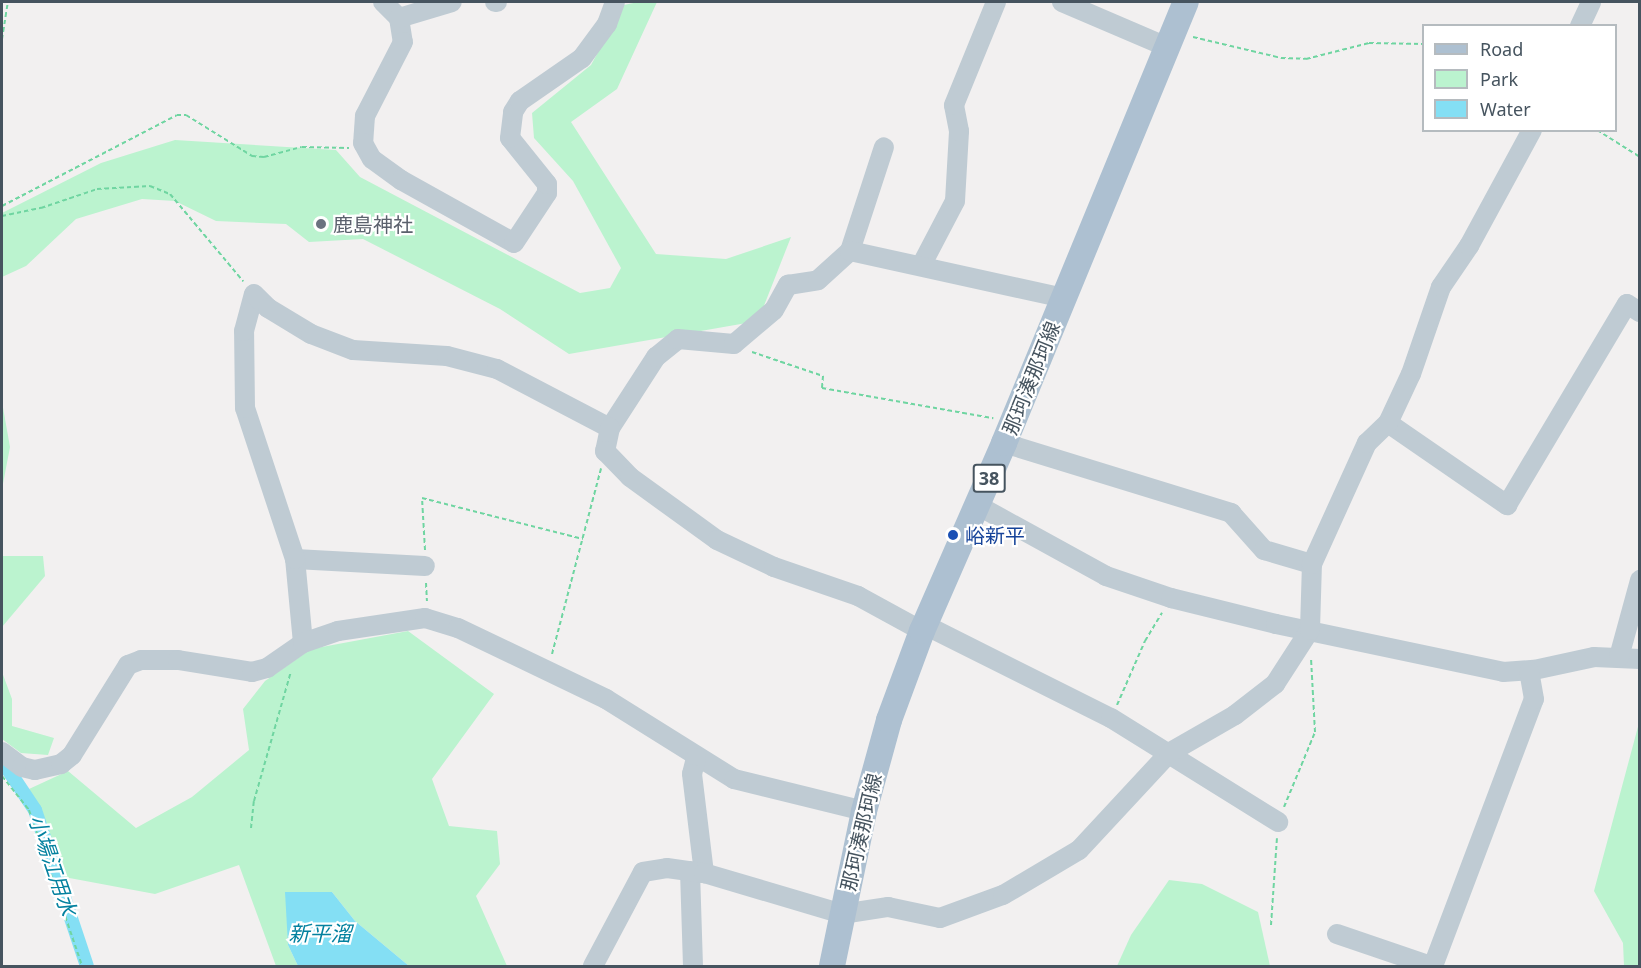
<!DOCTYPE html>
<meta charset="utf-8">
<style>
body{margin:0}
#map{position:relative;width:1641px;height:968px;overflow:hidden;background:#f2f0f0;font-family:"Noto Sans","Noto Sans JP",sans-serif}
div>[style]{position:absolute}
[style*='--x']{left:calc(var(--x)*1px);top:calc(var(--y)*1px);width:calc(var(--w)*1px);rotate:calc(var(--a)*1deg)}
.green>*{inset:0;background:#bbf3cf}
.water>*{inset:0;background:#84dff4}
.canal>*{height:14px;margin:-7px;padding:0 7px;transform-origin:7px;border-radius:7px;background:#84dff4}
.path>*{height:2px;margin-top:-1px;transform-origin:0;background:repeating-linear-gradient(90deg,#6fd5a1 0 4.5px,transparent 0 7.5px)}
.minor>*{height:20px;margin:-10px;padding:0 10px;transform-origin:10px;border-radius:10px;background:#bfcbd3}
.major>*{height:26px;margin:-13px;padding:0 13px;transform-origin:13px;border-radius:13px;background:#adc0d1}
.dots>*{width:16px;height:16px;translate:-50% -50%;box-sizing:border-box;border:3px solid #fff;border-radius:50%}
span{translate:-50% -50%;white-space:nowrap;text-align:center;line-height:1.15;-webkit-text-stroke:4.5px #fff;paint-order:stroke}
.shield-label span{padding:2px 4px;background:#fff;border:2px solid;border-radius:4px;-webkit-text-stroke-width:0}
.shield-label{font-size:18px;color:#46545f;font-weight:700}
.worship-label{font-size:20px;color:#5b616d}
.left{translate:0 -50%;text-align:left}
.street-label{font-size:20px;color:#46545f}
.transit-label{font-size:20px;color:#164399}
.water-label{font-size:21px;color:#03819f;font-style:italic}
.frame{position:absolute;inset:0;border:3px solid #46545f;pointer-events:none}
.legend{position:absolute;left:1422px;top:24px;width:195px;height:108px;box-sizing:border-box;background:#fff;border:2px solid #b5bbbf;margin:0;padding:8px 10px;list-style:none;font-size:18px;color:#46545f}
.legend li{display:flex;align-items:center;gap:12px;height:30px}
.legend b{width:30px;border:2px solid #b5bbbf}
</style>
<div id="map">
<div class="green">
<div style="clip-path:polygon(638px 2px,657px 2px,617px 89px,571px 122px,656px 254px,726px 259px,791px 237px,758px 321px,569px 354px,500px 309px,363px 239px,309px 242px,286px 224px,216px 221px,175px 201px,142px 199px,76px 219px,26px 266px,2px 277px,2px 213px,101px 163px,175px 140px,336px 150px,360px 177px,580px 293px,610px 288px,621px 268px,573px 181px,534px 138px,532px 113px,591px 65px,624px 5px)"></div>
<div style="clip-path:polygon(2px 402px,10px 447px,2px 489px)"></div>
<div style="clip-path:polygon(2px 556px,43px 556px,45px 576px,2px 627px)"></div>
<div style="clip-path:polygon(408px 631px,494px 694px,432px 779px,449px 826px,497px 831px,500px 864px,476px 896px,507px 966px,409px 966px,355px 921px,332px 892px,288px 945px,298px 966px,276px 966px,239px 865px,155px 894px,64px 877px,29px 789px,68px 771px,136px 828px,192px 797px,249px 750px,243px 709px,265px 681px,311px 649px)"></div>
<div style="clip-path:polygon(2px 672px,12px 699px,12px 726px,54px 738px,48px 755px,21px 753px,2px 739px)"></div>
<div style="clip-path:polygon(1639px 723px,1639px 966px,1624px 966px,1623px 943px,1594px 891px)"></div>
<div style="clip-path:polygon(1169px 880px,1202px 884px,1258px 912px,1270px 966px,1117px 966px,1131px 935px)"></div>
</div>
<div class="water">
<div style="clip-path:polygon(285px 892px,332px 892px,355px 921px,409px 966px,298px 966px,288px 945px)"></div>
</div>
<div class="canal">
<div style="--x:7;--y:768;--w:50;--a:56.3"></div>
<div style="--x:35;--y:810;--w:164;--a:71.6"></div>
</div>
<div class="path">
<div style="--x:1193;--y:37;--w:90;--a:13.4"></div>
<div style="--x:1281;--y:58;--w:25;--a:2"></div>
<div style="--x:1306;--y:59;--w:65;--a:-14.3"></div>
<div style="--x:1369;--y:43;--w:55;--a:1"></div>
<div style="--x:2;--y:39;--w:37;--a:-81"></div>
<div style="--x:1597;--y:130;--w:51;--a:32.1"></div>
<div style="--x:2;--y:206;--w:197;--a:-27.5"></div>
<div style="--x:177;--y:115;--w:9;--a:0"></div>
<div style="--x:186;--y:115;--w:78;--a:31.8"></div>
<div style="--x:252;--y:156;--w:12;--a:5"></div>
<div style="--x:264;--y:157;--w:39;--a:-15"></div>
<div style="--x:302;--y:147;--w:47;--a:1.2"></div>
<div style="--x:2;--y:216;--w:40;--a:-12"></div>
<div style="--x:41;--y:208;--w:59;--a:-18.7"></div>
<div style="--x:97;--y:189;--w:53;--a:-3.2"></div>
<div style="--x:150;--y:186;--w:22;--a:22"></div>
<div style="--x:170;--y:194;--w:114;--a:50"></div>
<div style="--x:752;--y:352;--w:75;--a:18.7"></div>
<div style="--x:823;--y:376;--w:12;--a:95"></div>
<div style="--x:822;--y:388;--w:174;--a:10"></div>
<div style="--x:425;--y:550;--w:52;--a:-93.3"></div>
<div style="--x:422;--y:498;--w:166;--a:14.3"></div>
<div style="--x:426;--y:583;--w:18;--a:87"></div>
<div style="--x:552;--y:654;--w:192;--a:-75.2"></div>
<div style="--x:1117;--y:705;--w:70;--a:-66.4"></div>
<div style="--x:1145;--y:641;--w:33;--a:-59"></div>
<div style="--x:2;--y:776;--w:43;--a:51.5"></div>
<div style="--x:29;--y:810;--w:165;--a:71.2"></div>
<div style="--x:1284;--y:807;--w:81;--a:-67.5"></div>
<div style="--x:1315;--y:732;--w:75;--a:-93.1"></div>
<div style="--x:251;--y:828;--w:27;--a:-84"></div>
<div style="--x:254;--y:801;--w:135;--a:-74.1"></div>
<div style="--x:1271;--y:925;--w:87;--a:-86.1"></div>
</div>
<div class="minor">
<div style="--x:383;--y:2;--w:23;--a:45"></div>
<div style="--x:399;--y:18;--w:24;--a:81"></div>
<div style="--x:403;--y:42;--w:83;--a:117.2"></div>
<div style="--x:365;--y:116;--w:27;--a:94"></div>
<div style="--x:363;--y:143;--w:18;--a:61"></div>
<div style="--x:372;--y:159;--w:36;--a:36"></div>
<div style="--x:401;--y:180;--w:129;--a:29.1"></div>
<div style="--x:514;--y:243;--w:60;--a:-56.6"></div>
<div style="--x:547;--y:193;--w:9;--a:-90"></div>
<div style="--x:547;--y:184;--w:59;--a:-128.8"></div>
<div style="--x:510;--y:138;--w:26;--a:-83"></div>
<div style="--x:513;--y:112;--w:13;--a:-58"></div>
<div style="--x:520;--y:101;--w:75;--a:-34.7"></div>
<div style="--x:582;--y:58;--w:42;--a:-53.7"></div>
<div style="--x:607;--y:24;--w:23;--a:-70"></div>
<div style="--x:495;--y:2;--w:2;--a:0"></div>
<div style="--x:1062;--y:2;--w:114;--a:23.2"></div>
<div style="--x:399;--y:18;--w:55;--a:-16.8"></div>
<div style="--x:1580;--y:26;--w:26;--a:-65"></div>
<div style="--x:850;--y:251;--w:109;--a:-71.9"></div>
<div style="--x:921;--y:266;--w:73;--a:-62.4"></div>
<div style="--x:955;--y:201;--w:70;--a:-86.7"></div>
<div style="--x:959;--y:131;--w:26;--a:-101"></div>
<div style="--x:954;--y:105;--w:111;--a:-67.8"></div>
<div style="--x:1388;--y:423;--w:145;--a:34.6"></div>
<div style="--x:1507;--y:505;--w:234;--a:-59.2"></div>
<div style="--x:1627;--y:304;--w:15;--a:32"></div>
<div style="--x:610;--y:428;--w:85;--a:-57.1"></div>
<div style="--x:656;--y:357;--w:28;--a:-39"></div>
<div style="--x:678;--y:339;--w:56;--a:5.1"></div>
<div style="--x:734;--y:344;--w:52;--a:-40.4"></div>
<div style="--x:774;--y:310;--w:29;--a:-61"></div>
<div style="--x:788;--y:285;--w:30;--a:-9"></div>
<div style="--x:818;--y:280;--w:43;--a:-42.2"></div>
<div style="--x:850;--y:251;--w:219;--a:12.4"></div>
<div style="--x:1004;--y:443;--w:238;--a:17.1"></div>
<div style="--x:1231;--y:513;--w:50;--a:48.3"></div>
<div style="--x:1264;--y:550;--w:50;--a:16.3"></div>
<div style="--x:977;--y:505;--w:147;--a:28.8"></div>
<div style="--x:1106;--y:576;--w:69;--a:18.7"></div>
<div style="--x:1171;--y:598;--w:108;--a:13.9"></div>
<div style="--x:1276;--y:624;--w:232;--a:11.9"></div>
<div style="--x:1503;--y:672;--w:31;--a:-4"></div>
<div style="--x:1534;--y:670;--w:61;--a:-12.2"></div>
<div style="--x:1594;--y:657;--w:46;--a:2.5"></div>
<div style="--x:295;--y:559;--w:130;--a:3.1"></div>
<div style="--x:925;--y:625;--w:208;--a:26.6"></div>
<div style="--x:1111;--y:718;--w:197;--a:31.9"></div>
<div style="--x:303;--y:643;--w:84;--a:-95.4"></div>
<div style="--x:295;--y:559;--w:159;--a:-108.3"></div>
<div style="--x:245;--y:408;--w:77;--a:-90.7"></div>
<div style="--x:244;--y:331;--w:38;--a:-75"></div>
<div style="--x:254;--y:294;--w:20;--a:45"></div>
<div style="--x:268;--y:308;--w:50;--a:31.2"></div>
<div style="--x:311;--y:334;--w:45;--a:20.9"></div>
<div style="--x:353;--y:350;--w:94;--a:3.7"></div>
<div style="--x:447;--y:356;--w:52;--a:14.6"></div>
<div style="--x:497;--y:369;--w:127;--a:27.6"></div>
<div style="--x:610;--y:428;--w:24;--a:102"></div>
<div style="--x:605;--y:451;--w:36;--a:46"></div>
<div style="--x:630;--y:477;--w:107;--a:35.9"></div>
<div style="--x:717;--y:540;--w:63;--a:25.3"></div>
<div style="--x:774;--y:567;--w:89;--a:19"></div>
<div style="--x:858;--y:596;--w:73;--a:28.7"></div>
<div style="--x:1619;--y:657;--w:80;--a:-74.7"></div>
<div style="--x:2;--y:752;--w:25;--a:37"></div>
<div style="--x:22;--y:767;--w:13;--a:13"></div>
<div style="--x:35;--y:770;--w:27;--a:-13"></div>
<div style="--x:61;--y:764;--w:14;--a:-39"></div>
<div style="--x:72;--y:755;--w:106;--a:-58.1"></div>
<div style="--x:128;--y:665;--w:14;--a:-21"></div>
<div style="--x:141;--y:660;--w:37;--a:0"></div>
<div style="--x:178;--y:660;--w:75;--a:9.2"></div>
<div style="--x:252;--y:672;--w:16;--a:-15"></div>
<div style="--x:267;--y:668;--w:44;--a:-34.8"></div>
<div style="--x:303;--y:643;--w:37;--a:-19"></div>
<div style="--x:338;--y:631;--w:88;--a:-8.5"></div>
<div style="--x:425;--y:618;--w:34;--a:17"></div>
<div style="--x:458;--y:628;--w:164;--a:25.6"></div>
<div style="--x:606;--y:699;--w:151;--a:32"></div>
<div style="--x:734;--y:779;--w:134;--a:13.8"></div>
<div style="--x:696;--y:758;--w:16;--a:104"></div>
<div style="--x:692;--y:774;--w:100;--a:83.1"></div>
<div style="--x:690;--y:871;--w:95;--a:88.2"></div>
<div style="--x:1337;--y:934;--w:99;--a:18.8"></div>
<div style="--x:593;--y:966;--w:106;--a:-62"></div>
<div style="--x:643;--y:872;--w:24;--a:-9"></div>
<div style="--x:667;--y:868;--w:37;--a:8"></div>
<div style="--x:704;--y:873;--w:144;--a:16.5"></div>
<div style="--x:842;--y:914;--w:47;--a:-8.7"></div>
<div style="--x:888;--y:907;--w:53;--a:11.9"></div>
<div style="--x:940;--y:918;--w:67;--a:-20.1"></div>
<div style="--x:1003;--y:895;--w:88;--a:-30.6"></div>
<div style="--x:1079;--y:850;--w:132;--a:-47.1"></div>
<div style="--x:1169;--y:753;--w:76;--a:-29.9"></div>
<div style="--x:1235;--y:715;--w:51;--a:-37.8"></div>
<div style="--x:1275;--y:684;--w:64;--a:-57.1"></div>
<div style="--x:1310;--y:630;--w:66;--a:-88.3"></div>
<div style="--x:1312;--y:564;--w:133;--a:-65.6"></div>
<div style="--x:1367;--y:443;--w:29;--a:-44"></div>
<div style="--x:1388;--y:423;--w:54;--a:-64.9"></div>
<div style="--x:1411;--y:374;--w:92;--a:-71"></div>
<div style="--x:1441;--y:287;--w:50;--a:-55.7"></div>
<div style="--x:1469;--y:246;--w:132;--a:-61.5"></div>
<div style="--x:1433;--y:966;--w:285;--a:-69.3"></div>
<div style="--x:1534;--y:699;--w:28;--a:-100"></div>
</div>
<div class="major">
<div style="--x:832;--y:966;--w:158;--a:-78.3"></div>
<div style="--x:864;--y:811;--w:94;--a:-74.6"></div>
<div style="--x:889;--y:720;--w:95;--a:-69.7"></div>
<div style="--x:922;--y:631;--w:205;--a:-66.4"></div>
<div style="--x:1004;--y:443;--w:477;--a:-67.6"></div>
</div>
<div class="dots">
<div style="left:321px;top:224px;background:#6b7280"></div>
<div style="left:953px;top:535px;background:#1a4fb4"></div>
</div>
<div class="shield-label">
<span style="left:989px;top:478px">38</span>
</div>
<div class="worship-label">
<span class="left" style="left:333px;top:224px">鹿島神社</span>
</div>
<div class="street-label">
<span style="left:1031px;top:378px;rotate:-68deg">那珂湊那珂線</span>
<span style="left:861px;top:832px;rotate:-77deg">那珂湊那珂線</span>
</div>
<div class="transit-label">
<span class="left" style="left:965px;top:535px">峪新平</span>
</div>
<div class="water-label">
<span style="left:53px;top:865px;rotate:71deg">小場江用水</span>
<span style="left:320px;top:933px">新平溜</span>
</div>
<div class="frame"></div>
<ul class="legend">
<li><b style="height:8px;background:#adc0d1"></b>Road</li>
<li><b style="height:16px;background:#bbf3cf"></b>Park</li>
<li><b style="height:16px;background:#84dff4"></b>Water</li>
</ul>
</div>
